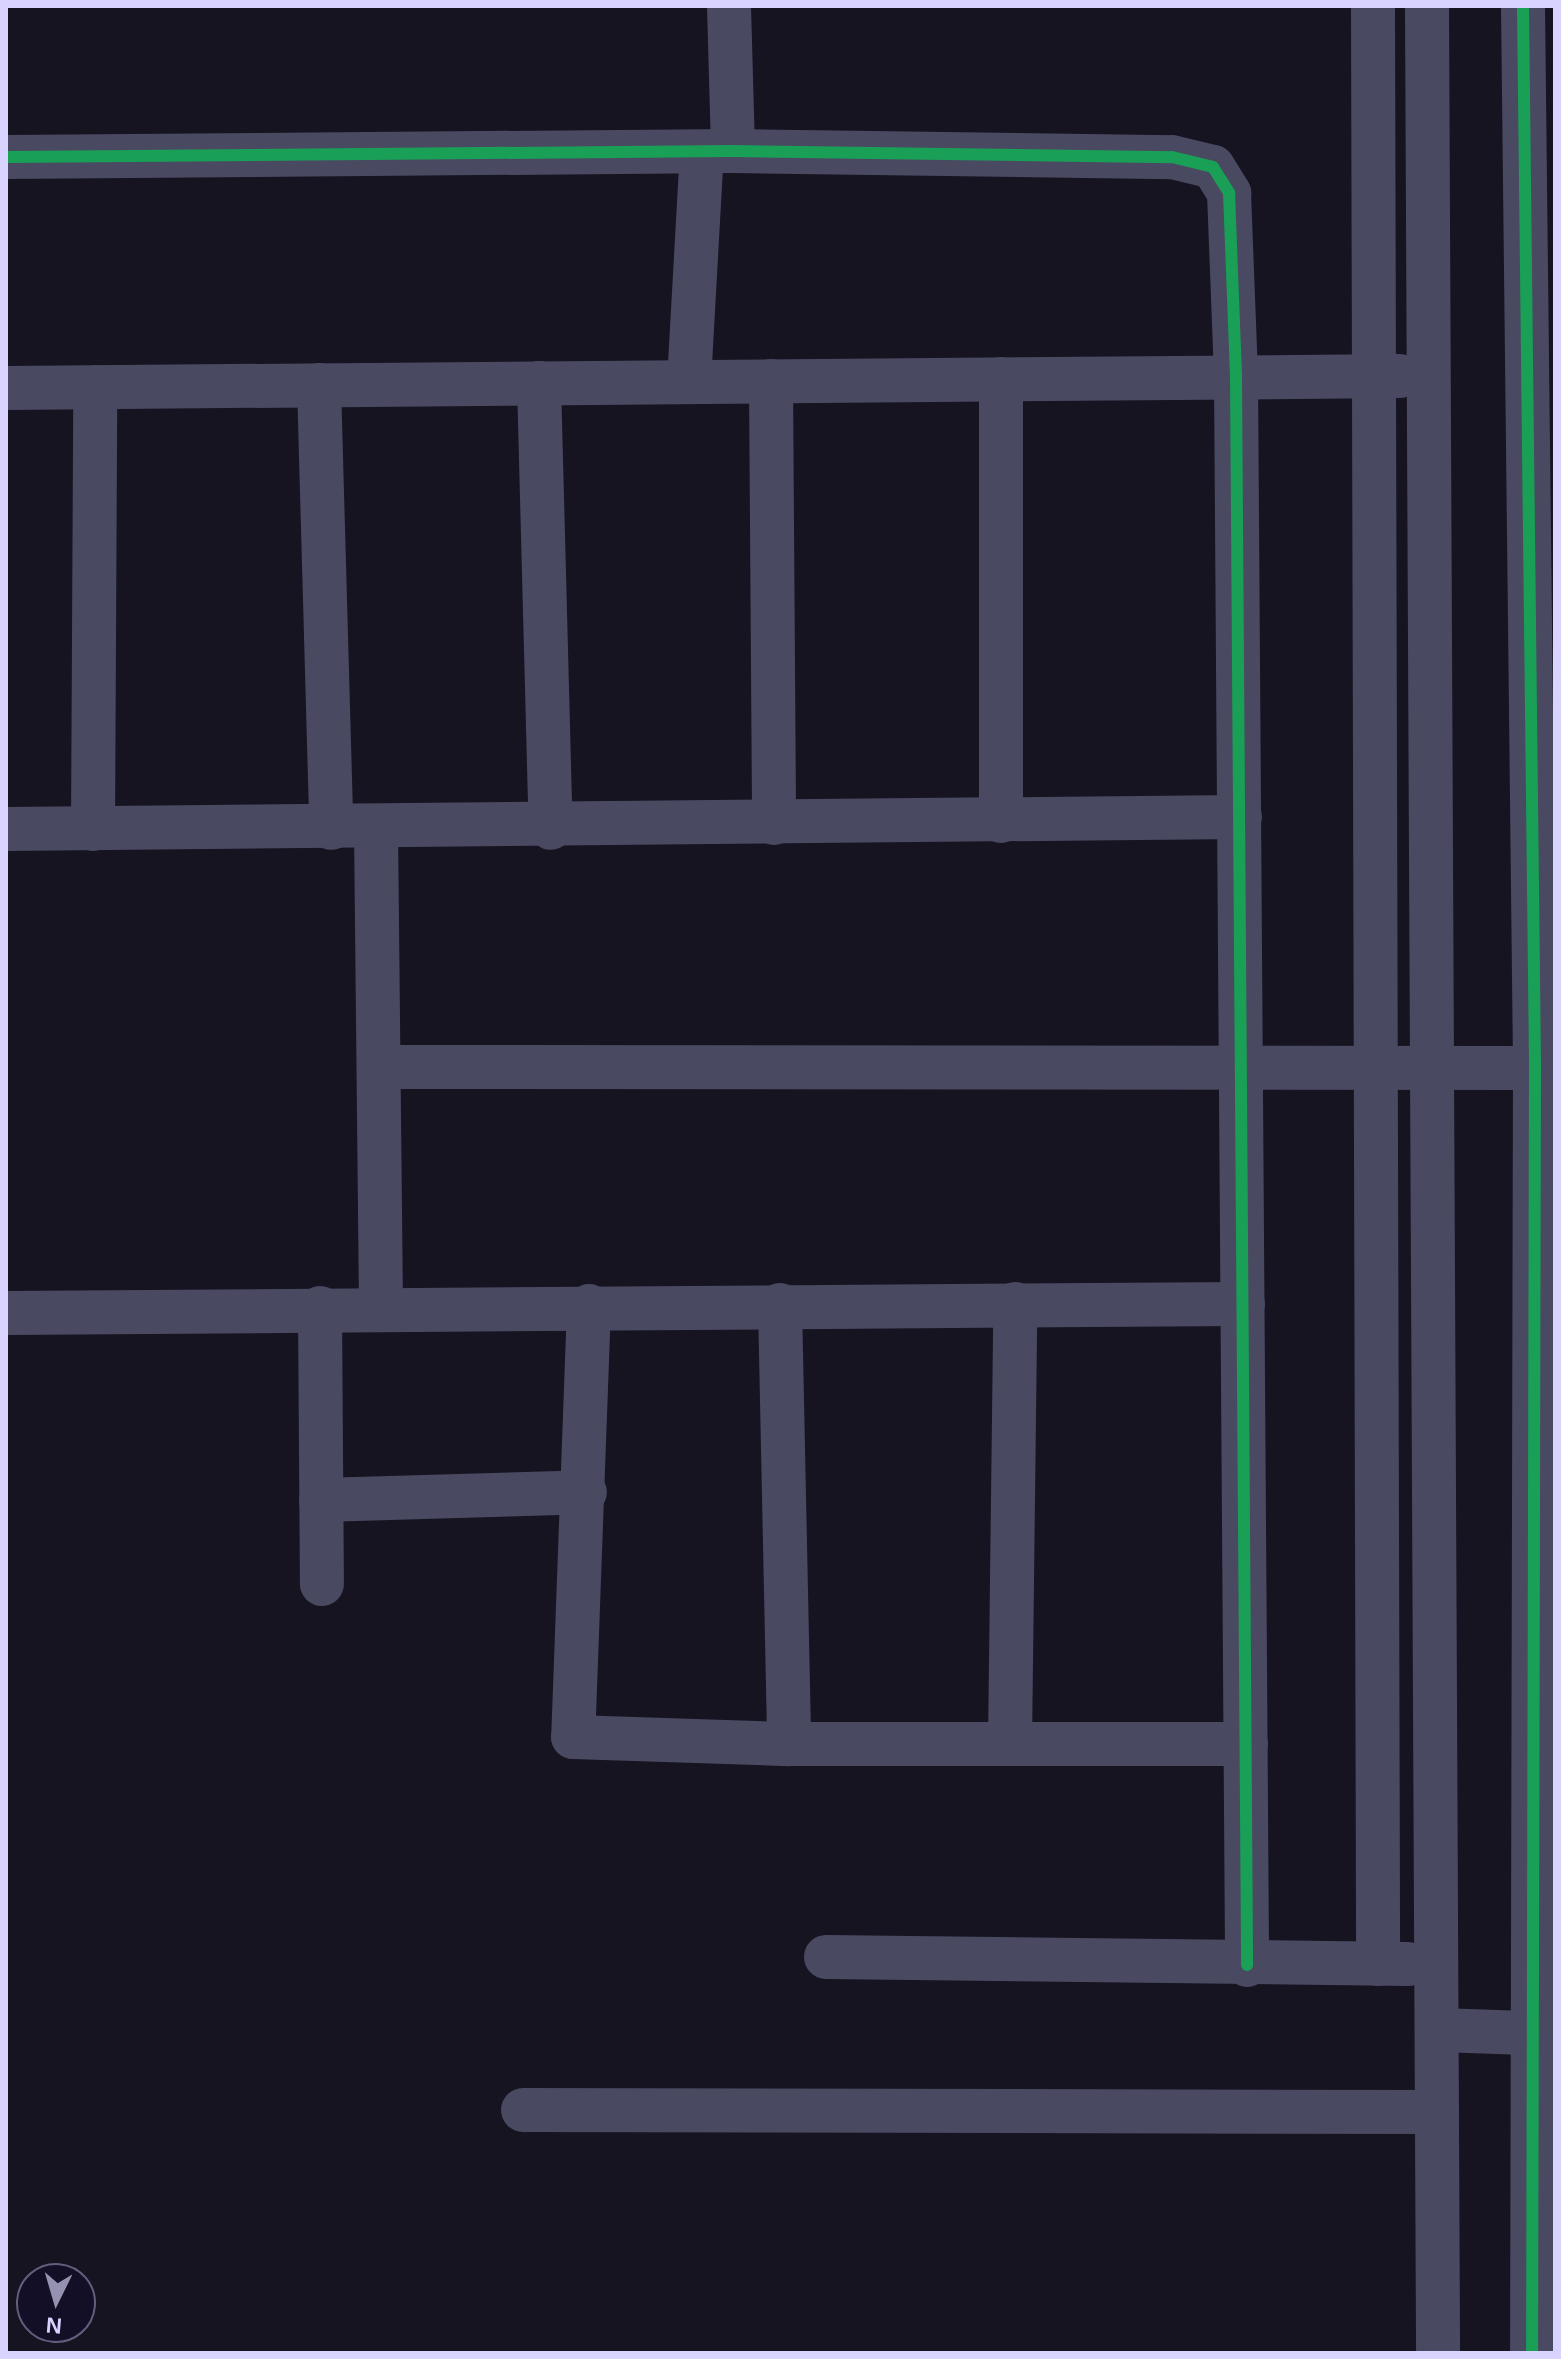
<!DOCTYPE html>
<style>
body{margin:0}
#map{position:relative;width:1561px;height:2359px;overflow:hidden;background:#161421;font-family:Helvetica,sans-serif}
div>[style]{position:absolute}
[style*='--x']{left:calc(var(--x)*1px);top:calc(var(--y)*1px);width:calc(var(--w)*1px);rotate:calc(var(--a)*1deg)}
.minor>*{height:44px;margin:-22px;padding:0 22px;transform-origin:22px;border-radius:22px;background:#4a4962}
.cycleway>*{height:12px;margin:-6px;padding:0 6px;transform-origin:6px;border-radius:6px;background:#1a9f57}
span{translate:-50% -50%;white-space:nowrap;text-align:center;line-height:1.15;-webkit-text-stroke:7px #130f26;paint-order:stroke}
.frame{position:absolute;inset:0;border:8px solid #d9d4ff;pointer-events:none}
.north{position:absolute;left:16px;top:2263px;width:80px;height:80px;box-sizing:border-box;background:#130f26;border:2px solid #625e7d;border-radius:50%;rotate:185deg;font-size:22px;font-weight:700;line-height:32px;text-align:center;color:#d9d4ff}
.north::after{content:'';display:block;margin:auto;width:28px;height:36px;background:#9591b1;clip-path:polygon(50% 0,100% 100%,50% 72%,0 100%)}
</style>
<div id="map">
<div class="minor">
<div style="--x:729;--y:6;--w:145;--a:88.4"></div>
<div style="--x:1373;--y:6;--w:1958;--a:89.85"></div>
<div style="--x:1427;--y:6;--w:2347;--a:89.73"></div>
<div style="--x:1523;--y:6;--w:1059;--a:89.35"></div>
<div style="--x:1535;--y:1065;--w:1288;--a:90.13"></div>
<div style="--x:6;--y:157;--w:727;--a:-0.47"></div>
<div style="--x:733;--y:151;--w:439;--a:0.8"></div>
<div style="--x:1172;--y:157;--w:42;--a:13.7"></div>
<div style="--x:1213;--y:167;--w:31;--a:58"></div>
<div style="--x:1229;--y:193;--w:184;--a:87.8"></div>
<div style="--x:1236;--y:377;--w:1588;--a:89.6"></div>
<div style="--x:1001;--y:379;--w:442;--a:90"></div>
<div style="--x:771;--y:381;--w:442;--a:89.6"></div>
<div style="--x:689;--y:382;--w:229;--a:-86.8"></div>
<div style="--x:539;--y:383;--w:445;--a:88.5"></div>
<div style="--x:319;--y:385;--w:443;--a:88.4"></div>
<div style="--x:6;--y:388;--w:1394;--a:-0.49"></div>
<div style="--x:376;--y:828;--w:479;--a:89.4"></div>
<div style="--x:6;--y:829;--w:1234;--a:-0.56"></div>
<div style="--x:93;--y:829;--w:442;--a:-89.7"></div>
<div style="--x:379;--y:1067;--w:1176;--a:0.05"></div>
<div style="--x:780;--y:1305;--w:439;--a:88.8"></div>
<div style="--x:789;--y:1744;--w:457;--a:0"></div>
<div style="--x:589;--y:1306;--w:431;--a:92.1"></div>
<div style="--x:573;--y:1737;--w:216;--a:1.9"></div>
<div style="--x:320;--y:1308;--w:276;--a:89.6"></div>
<div style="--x:6;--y:1313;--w:1237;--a:-0.42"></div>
<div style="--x:321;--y:1500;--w:264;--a:-1.7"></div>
<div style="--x:1010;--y:1744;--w:440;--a:-89.3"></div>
<div style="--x:826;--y:1957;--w:582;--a:0.69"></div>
<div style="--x:1439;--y:2030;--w:116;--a:2"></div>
<div style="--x:523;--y:2110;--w:914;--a:0.13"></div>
</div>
<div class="cycleway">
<div style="--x:1523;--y:6;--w:1059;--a:89.35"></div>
<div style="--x:1535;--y:1065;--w:1288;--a:90.13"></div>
<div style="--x:6;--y:157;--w:727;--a:-0.47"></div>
<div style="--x:733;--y:151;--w:439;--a:0.8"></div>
<div style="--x:1172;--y:157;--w:42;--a:13.7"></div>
<div style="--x:1213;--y:167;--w:31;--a:58"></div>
<div style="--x:1229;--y:193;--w:184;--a:87.8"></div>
<div style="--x:1236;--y:377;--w:1588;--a:89.6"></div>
</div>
<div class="frame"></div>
<div class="north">N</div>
</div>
